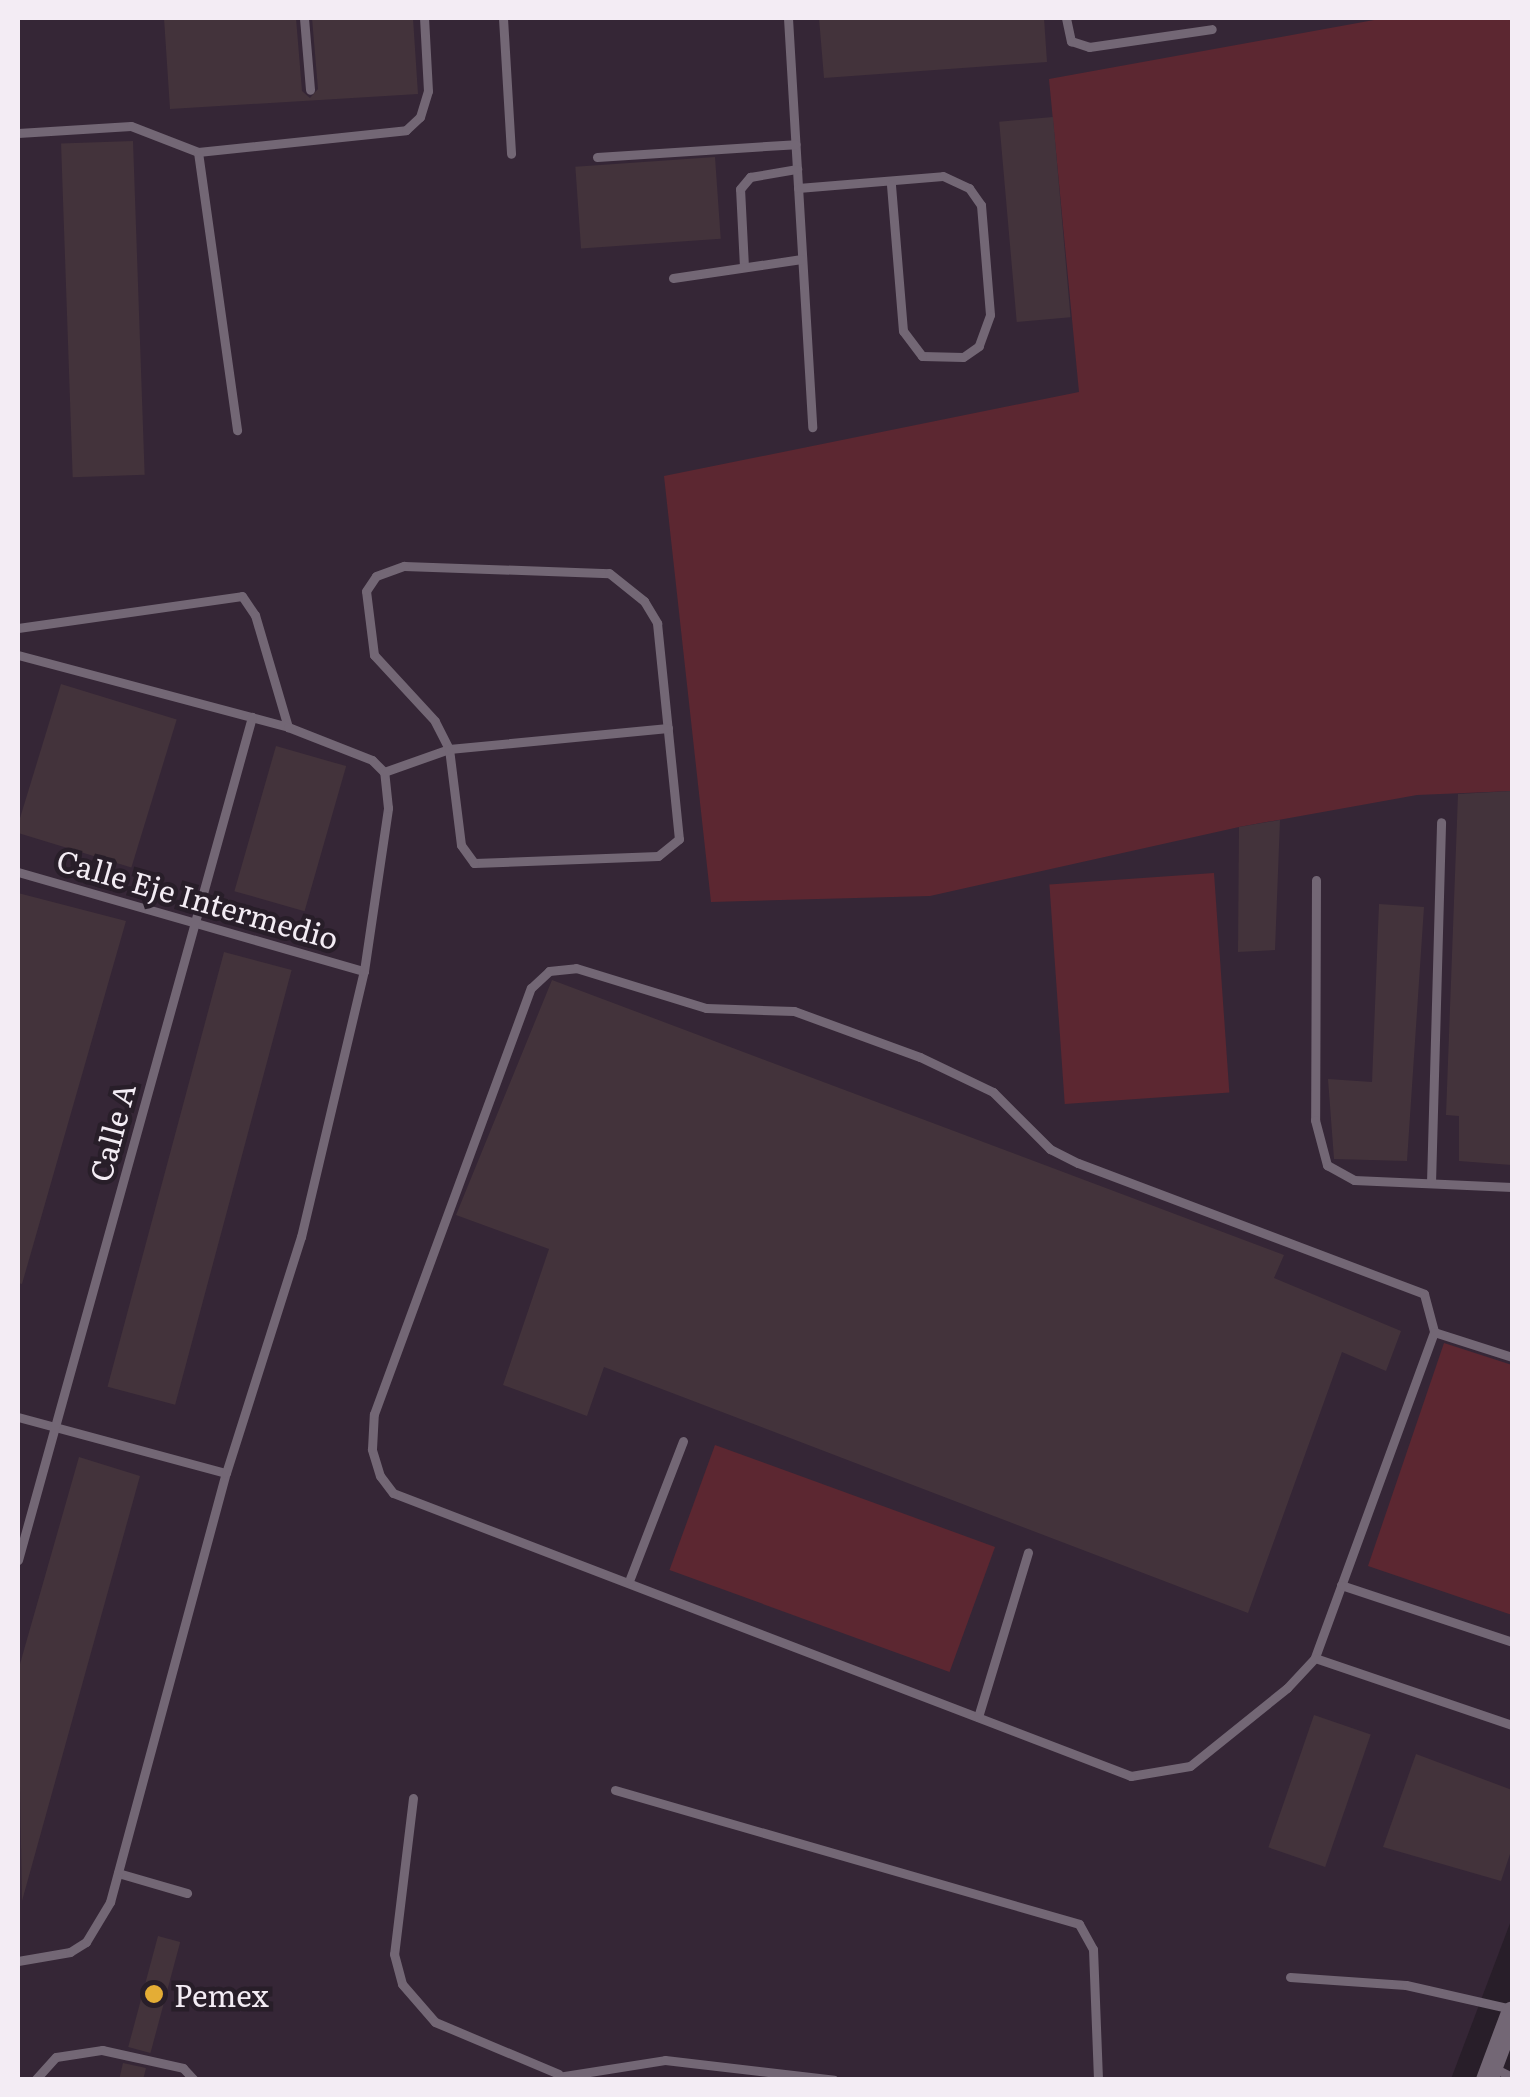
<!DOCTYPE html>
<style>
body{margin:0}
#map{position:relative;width:1530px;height:2097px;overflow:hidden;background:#281e29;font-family:Literata,serif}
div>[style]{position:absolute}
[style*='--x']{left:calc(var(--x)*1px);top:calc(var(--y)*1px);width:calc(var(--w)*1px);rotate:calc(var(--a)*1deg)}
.built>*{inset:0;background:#352636}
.green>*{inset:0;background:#5c2731;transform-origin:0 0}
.building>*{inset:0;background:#43333b;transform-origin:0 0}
.service>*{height:9px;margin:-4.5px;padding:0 4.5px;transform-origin:4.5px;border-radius:4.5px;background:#736775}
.tertiary>*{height:22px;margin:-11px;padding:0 11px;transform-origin:11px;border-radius:11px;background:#736775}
.dots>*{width:28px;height:28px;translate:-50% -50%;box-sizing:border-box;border:5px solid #281e29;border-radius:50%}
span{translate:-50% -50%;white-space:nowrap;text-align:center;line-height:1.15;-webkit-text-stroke:9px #281e29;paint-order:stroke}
.street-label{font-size:30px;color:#f3ecf4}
.poi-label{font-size:30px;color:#f3ecf4}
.left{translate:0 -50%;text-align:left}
.frame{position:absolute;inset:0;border:20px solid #f3ecf4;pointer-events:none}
</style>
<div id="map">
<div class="built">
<div style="clip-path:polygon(18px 18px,1512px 18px,1512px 1918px,1451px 2079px,18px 2079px)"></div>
</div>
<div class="green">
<div style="clip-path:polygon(1385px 18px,1512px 18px,1512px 791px,1417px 795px,1239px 827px,930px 896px,711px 902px,664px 476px,1079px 392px,1049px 79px)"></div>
<div style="left:1214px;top:873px;width:220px;height:165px;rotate:86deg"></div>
<div style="clip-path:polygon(1444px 1343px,1512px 1365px,1512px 1615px,1368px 1566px)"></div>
<div style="left:715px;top:1445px;width:298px;height:133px;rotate:20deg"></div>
</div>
<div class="building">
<div style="clip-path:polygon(164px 18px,296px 18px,302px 91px,310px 98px,318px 89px,312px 18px,413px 18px,418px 94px,170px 109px)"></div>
<div style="clip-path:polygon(819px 18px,1044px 18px,1047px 62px,824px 78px)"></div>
<div style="left:1053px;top:117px;width:201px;height:54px;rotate:85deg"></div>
<div style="left:133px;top:141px;width:334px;height:72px;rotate:88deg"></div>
<div style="left:715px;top:157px;width:82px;height:140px;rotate:86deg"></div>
<div style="left:61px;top:684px;width:121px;height:155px;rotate:17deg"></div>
<div style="left:276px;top:746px;width:73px;height:151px;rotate:16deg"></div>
<div style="clip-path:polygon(1512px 791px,1512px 1165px,1459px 1161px,1459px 1116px,1446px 1115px,1458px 794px)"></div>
<div style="clip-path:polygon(1280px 820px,1275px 950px,1238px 952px,1239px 827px)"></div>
<div style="clip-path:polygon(18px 893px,126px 921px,22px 1284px,18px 1283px)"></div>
<div style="clip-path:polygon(1379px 904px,1424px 907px,1407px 1161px,1334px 1159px,1328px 1079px,1372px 1082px)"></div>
<div style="left:224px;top:952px;width:70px;height:450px;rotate:15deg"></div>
<div style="clip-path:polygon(552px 980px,1284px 1255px,1274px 1278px,1401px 1331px,1386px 1371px,1342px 1352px,1248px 1613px,604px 1367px,587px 1416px,503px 1385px,549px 1249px,456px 1215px)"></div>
<div style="clip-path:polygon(79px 1457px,140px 1476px,22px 1901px,18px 1671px)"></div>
<div style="left:1314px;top:1715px;width:60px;height:140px;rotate:19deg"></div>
<div style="clip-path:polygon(1416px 1754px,1512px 1790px,1512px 1848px,1501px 1881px,1383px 1847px)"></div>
<div style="left:158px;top:1936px;width:23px;height:115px;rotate:15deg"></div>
<div style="clip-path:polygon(123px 2063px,146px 2068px,143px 2080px,119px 2080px)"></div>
</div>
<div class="service">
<div style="--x:304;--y:18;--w:72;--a:85.2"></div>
<div style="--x:503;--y:18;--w:136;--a:86.6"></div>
<div style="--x:788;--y:18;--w:410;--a:86.6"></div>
<div style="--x:1066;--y:18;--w:24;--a:78"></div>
<div style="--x:1071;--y:41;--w:19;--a:18"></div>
<div style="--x:1089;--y:47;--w:124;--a:-8.3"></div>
<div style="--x:18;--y:133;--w:113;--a:-3.5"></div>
<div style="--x:131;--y:126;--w:72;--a:21.2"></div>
<div style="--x:198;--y:152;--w:281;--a:82"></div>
<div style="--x:198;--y:152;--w:209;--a:-6"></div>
<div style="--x:406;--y:130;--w:19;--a:-43"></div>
<div style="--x:420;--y:117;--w:27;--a:-73"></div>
<div style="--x:428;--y:91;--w:73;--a:-93.1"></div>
<div style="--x:597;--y:157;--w:199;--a:-3.7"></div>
<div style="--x:798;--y:188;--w:145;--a:-4.7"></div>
<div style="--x:943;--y:176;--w:29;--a:25"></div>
<div style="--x:969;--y:188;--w:21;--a:55"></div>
<div style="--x:981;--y:205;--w:110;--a:85.3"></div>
<div style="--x:990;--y:315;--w:33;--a:110"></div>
<div style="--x:979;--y:346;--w:19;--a:145"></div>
<div style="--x:963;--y:357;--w:41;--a:-178.6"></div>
<div style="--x:922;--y:356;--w:31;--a:-127"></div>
<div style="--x:903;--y:331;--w:147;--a:-94.7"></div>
<div style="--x:744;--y:267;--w:78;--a:-92.9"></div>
<div style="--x:740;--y:189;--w:16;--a:-50"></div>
<div style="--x:750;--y:177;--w:48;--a:-9.7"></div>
<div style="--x:673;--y:278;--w:130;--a:-8.4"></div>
<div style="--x:404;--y:566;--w:205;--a:2"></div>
<div style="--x:609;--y:573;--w:45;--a:38.7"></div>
<div style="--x:644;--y:601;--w:26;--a:59"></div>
<div style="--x:657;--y:623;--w:217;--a:84.2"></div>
<div style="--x:679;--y:839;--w:27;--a:141"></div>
<div style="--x:658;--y:856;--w:184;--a:177.8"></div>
<div style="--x:474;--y:863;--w:22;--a:-126"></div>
<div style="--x:461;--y:845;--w:97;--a:-97.1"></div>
<div style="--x:449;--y:749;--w:31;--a:-117"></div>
<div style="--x:435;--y:721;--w:90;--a:-132.7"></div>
<div style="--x:374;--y:655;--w:64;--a:-97.1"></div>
<div style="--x:366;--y:591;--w:18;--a:-56"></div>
<div style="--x:376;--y:576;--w:30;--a:-20"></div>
<div style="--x:18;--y:628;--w:226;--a:-8.1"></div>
<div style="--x:242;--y:596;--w:23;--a:56"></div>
<div style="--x:255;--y:615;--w:117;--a:73.6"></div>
<div style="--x:18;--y:655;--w:279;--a:14.9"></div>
<div style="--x:288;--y:727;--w:90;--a:21.4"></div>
<div style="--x:372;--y:760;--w:17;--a:45"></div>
<div style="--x:384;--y:772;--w:69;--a:-19.5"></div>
<div style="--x:449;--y:749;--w:220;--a:-5.5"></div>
<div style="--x:18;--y:872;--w:360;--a:16"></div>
<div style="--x:1316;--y:880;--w:240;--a:90.2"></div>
<div style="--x:1315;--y:1120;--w:47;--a:75.1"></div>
<div style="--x:1327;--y:1165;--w:31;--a:29"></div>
<div style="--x:1354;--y:1180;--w:158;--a:2.5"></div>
<div style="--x:576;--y:968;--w:136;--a:17.1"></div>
<div style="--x:706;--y:1008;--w:88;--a:2"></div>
<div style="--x:794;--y:1011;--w:134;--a:20.1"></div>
<div style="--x:920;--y:1057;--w:81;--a:25.6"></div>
<div style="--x:993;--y:1092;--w:81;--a:45"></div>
<div style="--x:1050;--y:1149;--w:31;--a:27"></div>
<div style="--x:1078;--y:1163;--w:370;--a:20.7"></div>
<div style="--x:1424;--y:1294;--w:39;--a:75"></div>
<div style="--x:1434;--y:1332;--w:347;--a:110.1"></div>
<div style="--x:1315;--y:1658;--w:41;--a:133"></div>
<div style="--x:1287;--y:1688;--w:124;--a:141.2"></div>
<div style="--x:1190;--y:1766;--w:60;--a:170.4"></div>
<div style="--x:1131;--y:1776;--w:790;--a:-159.02"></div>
<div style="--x:393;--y:1493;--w:21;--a:-127"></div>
<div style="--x:380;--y:1476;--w:28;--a:-107"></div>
<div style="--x:372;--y:1449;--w:35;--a:-87"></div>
<div style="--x:374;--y:1414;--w:454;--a:-69.8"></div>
<div style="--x:531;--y:988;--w:25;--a:-43"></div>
<div style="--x:549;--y:971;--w:27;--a:-6"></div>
<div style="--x:1431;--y:1183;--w:361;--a:-88.4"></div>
<div style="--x:1434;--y:1332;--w:82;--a:17.8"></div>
<div style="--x:18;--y:1417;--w:215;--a:15.1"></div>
<div style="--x:18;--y:1560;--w:875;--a:-74.49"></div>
<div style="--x:629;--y:1581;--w:150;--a:-68.9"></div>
<div style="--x:1341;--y:1585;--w:180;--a:18.4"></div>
<div style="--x:1315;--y:1658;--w:208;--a:18.8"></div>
<div style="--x:978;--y:1717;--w:172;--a:-73.1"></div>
<div style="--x:615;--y:1790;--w:483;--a:16.1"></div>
<div style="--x:1079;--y:1924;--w:29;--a:61"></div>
<div style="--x:1093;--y:1949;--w:131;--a:87.8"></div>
<div style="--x:413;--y:1798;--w:157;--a:96.9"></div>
<div style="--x:394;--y:1954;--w:31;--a:75"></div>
<div style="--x:402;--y:1984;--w:50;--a:49"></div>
<div style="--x:435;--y:2022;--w:134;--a:22.8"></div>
<div style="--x:118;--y:1873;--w:72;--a:16.2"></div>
<div style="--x:18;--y:1961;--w:53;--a:-9.8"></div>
<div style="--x:70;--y:1952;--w:19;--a:-32"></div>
<div style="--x:86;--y:1942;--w:47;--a:-59"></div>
<div style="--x:110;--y:1902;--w:444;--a:-74.9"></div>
<div style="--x:226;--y:1473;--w:248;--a:-72.4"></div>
<div style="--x:301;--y:1237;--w:273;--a:-76.7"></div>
<div style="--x:364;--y:971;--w:165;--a:-81.6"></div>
<div style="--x:388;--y:808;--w:36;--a:-96"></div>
<div style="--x:1290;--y:1977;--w:116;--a:3.9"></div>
<div style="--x:1406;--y:1985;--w:109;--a:12.8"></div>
<div style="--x:1494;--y:2068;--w:20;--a:27"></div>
<div style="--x:558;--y:2077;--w:108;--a:-9"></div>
<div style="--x:665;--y:2060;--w:170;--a:6.7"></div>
<div style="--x:35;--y:2080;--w:31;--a:-48"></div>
<div style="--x:56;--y:2057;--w:47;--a:-8.7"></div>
<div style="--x:102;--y:2050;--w:83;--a:12.5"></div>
<div style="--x:183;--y:2068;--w:16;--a:47"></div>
</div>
<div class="tertiary">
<div style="--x:1487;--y:2080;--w:72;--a:-69.5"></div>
</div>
<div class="dots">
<div style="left:154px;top:1994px;background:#e4ad35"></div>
</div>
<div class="street-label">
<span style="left:198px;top:898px;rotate:16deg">Calle Eje Intermedio</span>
<span style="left:111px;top:1132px;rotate:-75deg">Calle A</span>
</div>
<div class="poi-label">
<span class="left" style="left:174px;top:1994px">Pemex</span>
</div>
<div class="frame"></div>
</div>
